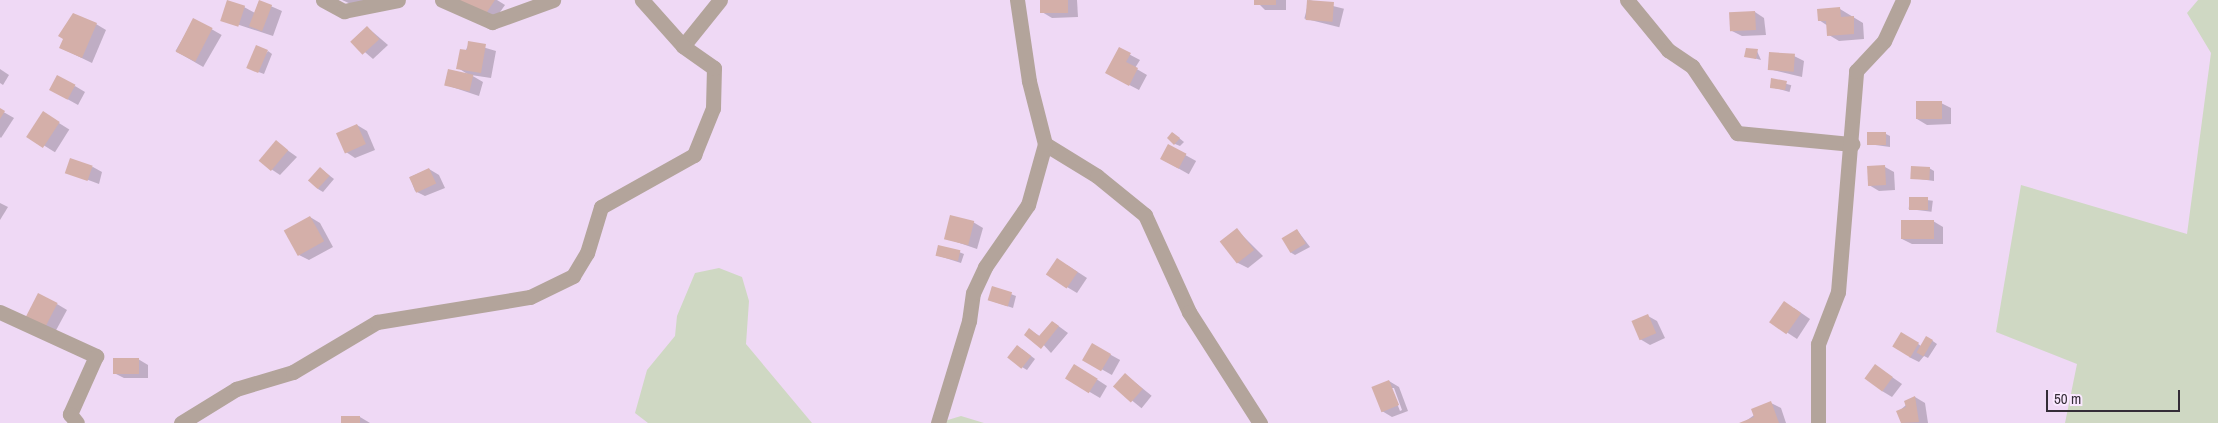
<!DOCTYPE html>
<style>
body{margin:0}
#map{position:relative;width:2218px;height:423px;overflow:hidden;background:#efd9f5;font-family:"Archivo Narrow",sans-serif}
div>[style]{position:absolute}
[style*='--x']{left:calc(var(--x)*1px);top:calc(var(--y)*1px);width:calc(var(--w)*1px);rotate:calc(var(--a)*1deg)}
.green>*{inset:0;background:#cfd8c3}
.shadow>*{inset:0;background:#0003;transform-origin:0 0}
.building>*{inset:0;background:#d4afa9;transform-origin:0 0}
.minor>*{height:15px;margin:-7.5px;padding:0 7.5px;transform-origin:7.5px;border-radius:7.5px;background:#b3a49b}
span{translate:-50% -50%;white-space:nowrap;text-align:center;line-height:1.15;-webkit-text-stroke:4px #fae8ff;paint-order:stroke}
.scale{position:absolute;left:2046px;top:390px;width:134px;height:22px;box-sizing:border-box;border:2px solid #342c37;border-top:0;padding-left:6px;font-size:15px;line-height:18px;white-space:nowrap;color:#342c37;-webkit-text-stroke:4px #fae8ff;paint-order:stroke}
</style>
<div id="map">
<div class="green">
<div style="clip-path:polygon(2198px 0,2218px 0,2218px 423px,2065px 423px,2077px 364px,1996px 332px,2021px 185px,2187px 234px,2211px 53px,2187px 13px)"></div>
<div style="clip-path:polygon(719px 268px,742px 277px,749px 301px,746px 344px,812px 423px,648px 423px,635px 413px,647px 370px,675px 336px,677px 316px,695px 273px)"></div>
<div style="clip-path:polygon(961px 416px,984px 423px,938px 423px)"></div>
</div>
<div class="shadow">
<div style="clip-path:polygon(342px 0,383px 0,366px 11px)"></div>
<div style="clip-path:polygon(459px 0,497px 0,505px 5px,493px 22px)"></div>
<div style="clip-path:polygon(1041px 0,1077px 0,1078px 17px,1052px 18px,1042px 12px)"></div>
<div style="clip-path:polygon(1255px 0,1286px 0,1286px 10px,1265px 10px)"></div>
<div style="left:1309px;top:0;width:36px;height:19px;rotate:14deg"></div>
<div style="clip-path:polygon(259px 1px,282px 11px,273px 36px,221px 19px,244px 7px,255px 13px)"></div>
<div style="clip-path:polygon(1840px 9px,1863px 23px,1864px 39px,1839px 41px,1829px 35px,1828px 26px,1819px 20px)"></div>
<div style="clip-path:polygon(1755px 12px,1764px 18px,1766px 35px,1742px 36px,1732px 31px)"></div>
<div style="left:194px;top:19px;width:32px;height:37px;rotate:30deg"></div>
<div style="clip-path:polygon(96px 24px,106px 30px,92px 63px,61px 48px,65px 39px)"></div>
<div style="clip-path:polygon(367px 27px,388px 45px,373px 59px,352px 41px)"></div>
<div style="clip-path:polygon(469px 43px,496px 51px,491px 78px,471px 75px,483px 82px,479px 96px,446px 85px,469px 75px,458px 68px)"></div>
<div style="clip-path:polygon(1119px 49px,1140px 60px,1135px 68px,1147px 75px,1139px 90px,1116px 78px)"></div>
<div style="clip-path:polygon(268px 51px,272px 54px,264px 74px,253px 70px)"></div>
<div style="clip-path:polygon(1757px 51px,1761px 60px,1746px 56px)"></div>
<div style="clip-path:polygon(1794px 56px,1804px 61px,1802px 77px,1769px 69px)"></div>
<div style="clip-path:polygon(0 69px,9px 75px,3px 85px,0 83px)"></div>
<div style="left:1772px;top:80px;width:20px;height:7px;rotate:15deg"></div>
<div style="clip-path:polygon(75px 86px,85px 92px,78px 105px,60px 95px)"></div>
<div style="clip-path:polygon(1941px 103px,1951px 108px,1951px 124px,1927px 125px,1917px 119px)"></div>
<div style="clip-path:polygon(0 110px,14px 118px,1px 138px,0 137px)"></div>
<div style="left:43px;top:113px;width:31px;height:27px;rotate:32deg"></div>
<div style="clip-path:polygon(357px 125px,367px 131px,375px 150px,355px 158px,346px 152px)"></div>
<div style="clip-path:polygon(1173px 133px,1184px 142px,1180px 146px,1175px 144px)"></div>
<div style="clip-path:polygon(1886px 134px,1890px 136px,1890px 147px,1868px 144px)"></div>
<div style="clip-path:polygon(276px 142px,297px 157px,280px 175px,271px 169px)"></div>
<div style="left:1169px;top:146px;width:31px;height:15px;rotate:29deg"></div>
<div style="clip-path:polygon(93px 167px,102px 172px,99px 184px,67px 172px)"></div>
<div style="clip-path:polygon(1885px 167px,1894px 172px,1895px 190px,1879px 191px,1869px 185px)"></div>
<div style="clip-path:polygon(1929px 168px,1934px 171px,1934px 181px,1912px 178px)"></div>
<div style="clip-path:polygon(321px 169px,334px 179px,323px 192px,318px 189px)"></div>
<div style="clip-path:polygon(429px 169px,439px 175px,445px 188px,425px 196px,415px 191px,410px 177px)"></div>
<div style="left:1910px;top:198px;width:23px;height:11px;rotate:7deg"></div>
<div style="clip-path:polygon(0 203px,8px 207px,0 220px)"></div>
<div style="clip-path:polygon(310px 217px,320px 223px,333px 247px,309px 260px,299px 255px)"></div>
<div style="clip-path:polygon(1933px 221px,1943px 227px,1943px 244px,1912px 244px,1902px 239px)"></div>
<div style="clip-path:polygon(973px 222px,983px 228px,977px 249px,945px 238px)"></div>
<div style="clip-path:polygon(1237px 230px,1263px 256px,1248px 268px,1238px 263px)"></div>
<div style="clip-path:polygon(1297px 230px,1310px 247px,1295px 255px,1290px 252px)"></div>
<div style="clip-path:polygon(959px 252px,964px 254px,961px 263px,936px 255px)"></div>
<div style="clip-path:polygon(1067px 265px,1087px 278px,1077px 293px,1067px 287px)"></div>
<div style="clip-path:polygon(992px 287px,1016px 296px,1013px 308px,989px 300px)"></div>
<div style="clip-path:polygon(57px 304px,67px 310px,54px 334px,26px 319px)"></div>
<div style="clip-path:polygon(1794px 308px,1810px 319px,1797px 339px,1771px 322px)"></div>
<div style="clip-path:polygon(1648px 316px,1657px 321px,1665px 338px,1650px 345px,1640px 339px)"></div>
<div style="clip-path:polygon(1053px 322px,1068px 333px,1051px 353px,1030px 330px,1041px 337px)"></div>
<div style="clip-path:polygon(1927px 337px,1937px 344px,1928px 358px,1924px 356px,1919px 362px,1909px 357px,1911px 339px,1921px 346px)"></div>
<div style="left:1093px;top:345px;width:31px;height:17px;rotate:29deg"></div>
<div style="clip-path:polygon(1022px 349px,1035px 359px,1027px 370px,1022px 367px)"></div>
<div style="clip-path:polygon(138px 359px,148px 365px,148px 378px,124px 378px,114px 373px)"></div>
<div style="clip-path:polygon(1875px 365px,1902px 384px,1892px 397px,1882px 391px)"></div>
<div style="clip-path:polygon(1084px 371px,1107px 386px,1100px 398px,1066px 378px)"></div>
<div style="left:1126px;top:375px;width:33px;height:16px;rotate:39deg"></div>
<div style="clip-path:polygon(evenodd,1389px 381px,1399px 387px,1408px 411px,1392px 417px,1382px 411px,1389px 381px,1391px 388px,1394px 388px,1402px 410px,1400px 411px,1391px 388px)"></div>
<div style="clip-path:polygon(1915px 397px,1925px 403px,1928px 423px,1902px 423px,1898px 412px)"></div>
<div style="clip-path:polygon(1771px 403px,1781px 408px,1786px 423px,1743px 423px)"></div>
<div style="clip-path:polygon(360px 417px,370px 423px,342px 423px)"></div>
</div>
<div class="building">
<div style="left:227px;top:0;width:19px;height:22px;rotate:18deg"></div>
<div style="left:259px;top:0;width:14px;height:28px;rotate:21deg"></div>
<div style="clip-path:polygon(457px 0,495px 0,483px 18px)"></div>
<div style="left:1040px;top:0;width:28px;height:13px"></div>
<div style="left:1254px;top:0;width:22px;height:5px"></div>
<div style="left:1307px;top:0;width:27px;height:20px;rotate:4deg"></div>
<div style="clip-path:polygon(1840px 7px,1841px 17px,1854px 16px,1854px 34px,1827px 36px,1826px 21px,1818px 21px,1817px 9px)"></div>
<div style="left:1755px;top:11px;width:19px;height:26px;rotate:87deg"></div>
<div style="clip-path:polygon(73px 13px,97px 23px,82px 58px,59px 48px,63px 39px,58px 36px)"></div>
<div style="left:193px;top:18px;width:22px;height:38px;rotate:27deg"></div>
<div style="left:367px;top:26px;width:18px;height:23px;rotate:47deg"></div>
<div style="clip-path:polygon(468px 41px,486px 44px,481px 73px,456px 69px,460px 49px,467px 50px)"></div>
<div style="left:256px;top:45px;width:13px;height:25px;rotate:23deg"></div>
<div style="clip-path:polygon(1119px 47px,1131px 53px,1126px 62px,1138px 68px,1129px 86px,1105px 73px)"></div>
<div style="clip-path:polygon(1746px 48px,1758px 49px,1756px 59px,1744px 57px)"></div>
<div style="left:1769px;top:52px;width:26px;height:18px;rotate:4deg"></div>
<div style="left:448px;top:69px;width:26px;height:17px;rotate:13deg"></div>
<div style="left:57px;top:75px;width:21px;height:17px;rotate:28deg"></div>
<div style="clip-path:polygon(1771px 78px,1787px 81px,1785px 90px,1770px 88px)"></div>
<div style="left:1942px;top:101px;width:18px;height:26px;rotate:90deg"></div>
<div style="clip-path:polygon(0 108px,5px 111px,0 119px)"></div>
<div style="left:43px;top:111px;width:20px;height:31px;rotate:33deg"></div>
<div style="left:357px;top:124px;width:22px;height:23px;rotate:66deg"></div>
<div style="clip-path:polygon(1172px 132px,1180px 138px,1174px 145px,1167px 138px)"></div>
<div style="left:1867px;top:132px;width:19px;height:13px"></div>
<div style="left:276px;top:140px;width:16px;height:27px;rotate:40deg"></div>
<div style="left:1168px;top:144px;width:21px;height:17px;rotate:28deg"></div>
<div style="left:70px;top:158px;width:24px;height:16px;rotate:19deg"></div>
<div style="left:1885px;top:165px;width:20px;height:18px;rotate:87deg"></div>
<div style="left:1911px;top:166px;width:19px;height:13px;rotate:3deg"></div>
<div style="left:320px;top:167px;width:13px;height:18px;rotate:42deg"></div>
<div style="left:429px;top:168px;width:17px;height:22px;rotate:65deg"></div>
<div style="left:1909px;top:197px;width:19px;height:13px"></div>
<div style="left:950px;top:215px;width:25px;height:25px;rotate:14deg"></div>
<div style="left:310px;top:216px;width:29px;height:30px;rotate:61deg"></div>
<div style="left:1934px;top:220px;width:19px;height:33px;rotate:90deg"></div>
<div style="left:1237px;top:228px;width:28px;height:22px;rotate:52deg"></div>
<div style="left:1297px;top:229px;width:17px;height:18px;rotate:59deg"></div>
<div style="left:938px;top:245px;width:23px;height:11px;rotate:13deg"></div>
<div style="left:1057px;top:258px;width:25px;height:20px;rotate:34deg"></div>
<div style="left:992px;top:286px;width:21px;height:15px;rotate:17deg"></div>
<div style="left:38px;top:293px;width:22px;height:29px;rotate:27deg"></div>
<div style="left:1784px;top:301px;width:21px;height:26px;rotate:35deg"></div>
<div style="left:1648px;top:314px;width:21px;height:18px;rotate:67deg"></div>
<div style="clip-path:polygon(1052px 321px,1059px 326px,1041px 349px,1024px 335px,1029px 328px,1039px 336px)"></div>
<div style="left:1901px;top:332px;width:21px;height:17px;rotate:31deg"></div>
<div style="left:1926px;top:336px;width:8px;height:19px;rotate:30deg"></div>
<div style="left:1092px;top:343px;width:22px;height:20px;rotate:30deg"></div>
<div style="left:1017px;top:345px;width:18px;height:16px;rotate:38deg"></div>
<div style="left:113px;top:358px;width:26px;height:16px"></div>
<div style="left:1074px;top:364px;width:28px;height:17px;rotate:32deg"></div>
<div style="left:1875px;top:364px;width:22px;height:18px;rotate:36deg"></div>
<div style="left:1125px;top:373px;width:24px;height:18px;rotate:42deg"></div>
<div style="left:1389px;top:380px;width:27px;height:19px;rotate:68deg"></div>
<div style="clip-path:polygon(1915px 396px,1919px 422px,1901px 423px,1896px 411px,1906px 407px,1904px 401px)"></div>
<div style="clip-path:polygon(1771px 401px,1779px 423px,1739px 423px,1754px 417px,1751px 409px)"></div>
<div style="left:341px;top:416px;width:19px;height:7px"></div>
</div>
<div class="minor">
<div style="--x:323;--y:0;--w:24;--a:28"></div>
<div style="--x:344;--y:11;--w:55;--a:-11.5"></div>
<div style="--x:442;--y:0;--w:55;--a:23.7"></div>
<div style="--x:492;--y:22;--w:65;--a:-19.8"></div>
<div style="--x:1627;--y:0;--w:65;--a:50.6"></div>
<div style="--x:1668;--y:50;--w:29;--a:34"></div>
<div style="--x:1692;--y:66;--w:81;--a:56.1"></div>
<div style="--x:1737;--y:133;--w:116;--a:5.5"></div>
<div style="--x:683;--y:46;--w:59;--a:-51.2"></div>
<div style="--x:1045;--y:144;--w:61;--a:31.6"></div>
<div style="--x:1097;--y:176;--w:62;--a:39.1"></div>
<div style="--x:1145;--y:215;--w:107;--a:65.6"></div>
<div style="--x:1189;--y:312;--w:132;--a:57.4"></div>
<div style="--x:0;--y:312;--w:106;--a:24.6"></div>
<div style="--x:96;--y:356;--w:64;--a:114.1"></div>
<div style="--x:70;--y:414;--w:11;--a:52"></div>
<div style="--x:181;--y:423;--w:65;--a:-31.7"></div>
<div style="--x:236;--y:389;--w:59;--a:-16.6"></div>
<div style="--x:293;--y:372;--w:98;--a:-30.8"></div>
<div style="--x:377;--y:322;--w:155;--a:-9.3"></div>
<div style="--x:530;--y:297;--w:48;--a:-26"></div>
<div style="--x:573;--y:276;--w:27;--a:-59"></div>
<div style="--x:587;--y:253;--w:48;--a:-73.1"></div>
<div style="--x:601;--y:207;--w:107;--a:-29.2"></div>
<div style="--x:694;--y:155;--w:51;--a:-68"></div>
<div style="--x:713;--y:108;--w:40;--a:-88.6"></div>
<div style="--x:714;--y:68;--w:38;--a:-145"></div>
<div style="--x:683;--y:46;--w:62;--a:-131.7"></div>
<div style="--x:938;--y:423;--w:107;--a:-73.1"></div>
<div style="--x:969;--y:321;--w:28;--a:-82"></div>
<div style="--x:973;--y:293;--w:29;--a:-65"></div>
<div style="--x:985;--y:267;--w:75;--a:-55.3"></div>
<div style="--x:1028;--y:205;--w:63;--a:-74.4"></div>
<div style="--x:1045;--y:144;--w:65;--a:-104.3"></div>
<div style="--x:1029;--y:81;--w:82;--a:-98.4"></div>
<div style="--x:1818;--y:423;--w:79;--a:-90"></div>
<div style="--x:1818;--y:344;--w:56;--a:-69"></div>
<div style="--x:1838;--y:292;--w:222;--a:-85.3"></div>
<div style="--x:1856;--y:71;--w:41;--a:-47"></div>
<div style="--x:1884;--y:41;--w:45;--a:-65.1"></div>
</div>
<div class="scale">50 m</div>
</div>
